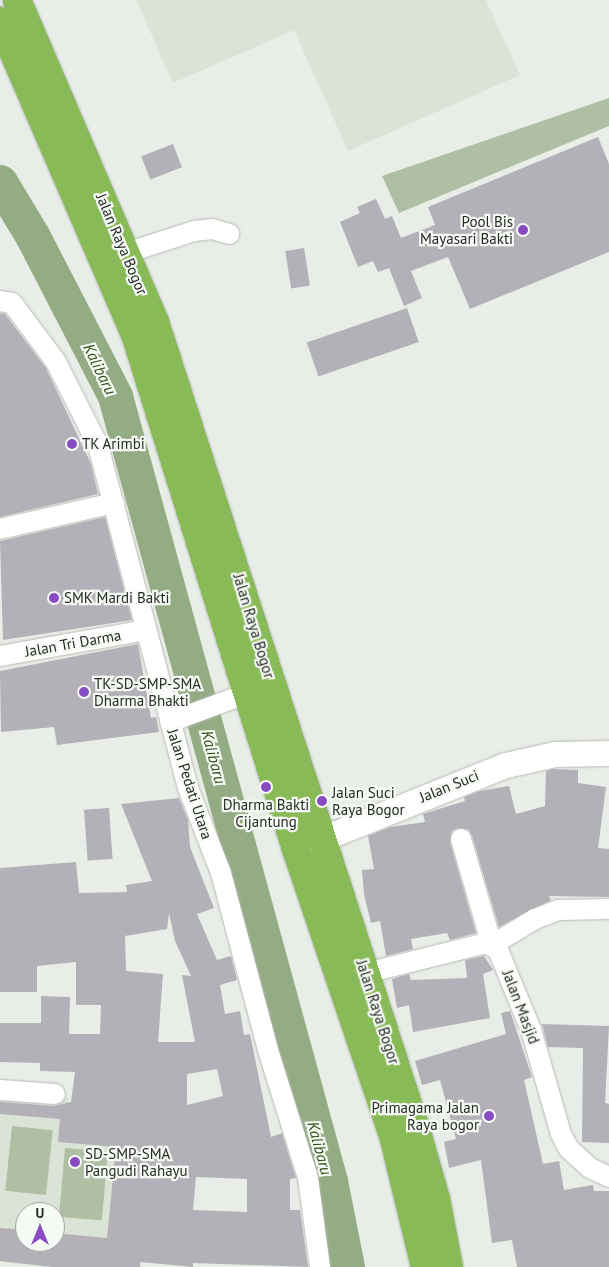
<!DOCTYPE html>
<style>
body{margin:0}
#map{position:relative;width:609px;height:1267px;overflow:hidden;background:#e9ede7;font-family:"PT Sans",sans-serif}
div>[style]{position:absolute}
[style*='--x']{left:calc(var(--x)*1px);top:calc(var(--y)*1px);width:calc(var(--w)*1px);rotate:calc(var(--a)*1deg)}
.built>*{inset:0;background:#dbe3d6}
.green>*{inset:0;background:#afbfa4;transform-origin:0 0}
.river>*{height:35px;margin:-17.5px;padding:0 17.5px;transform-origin:17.5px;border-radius:17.5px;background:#94ac83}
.building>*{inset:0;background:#b3b1b7;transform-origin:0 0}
.roads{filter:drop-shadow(0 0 1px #b6bab4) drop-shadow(0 0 1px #b6bab4)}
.minor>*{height:20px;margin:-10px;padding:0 10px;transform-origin:10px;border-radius:10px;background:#fff}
.tertiary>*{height:25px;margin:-12.5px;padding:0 12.5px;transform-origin:12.5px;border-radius:12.5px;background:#fff}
.trunk>*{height:28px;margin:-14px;padding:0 14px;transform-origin:14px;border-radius:14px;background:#88ba58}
.dots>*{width:14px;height:14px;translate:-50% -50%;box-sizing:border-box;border:2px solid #f6faf4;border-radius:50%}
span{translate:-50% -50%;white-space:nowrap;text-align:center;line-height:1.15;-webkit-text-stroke:4.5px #f6faf4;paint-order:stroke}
.poi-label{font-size:15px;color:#272927}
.right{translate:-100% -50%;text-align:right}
.left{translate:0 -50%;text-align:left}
.street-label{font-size:15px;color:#272927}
.water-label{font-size:16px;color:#2d4c10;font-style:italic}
.north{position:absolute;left:15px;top:1202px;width:50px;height:50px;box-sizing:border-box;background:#f6faf4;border:1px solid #a3a6a2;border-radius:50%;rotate:0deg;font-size:14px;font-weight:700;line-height:20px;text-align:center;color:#272927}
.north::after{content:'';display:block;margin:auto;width:18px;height:22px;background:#884cc2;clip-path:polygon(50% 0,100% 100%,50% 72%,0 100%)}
</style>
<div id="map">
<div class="built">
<div style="clip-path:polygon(136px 0,486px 0,520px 75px,348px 151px,294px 30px,173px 83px)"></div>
<div style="clip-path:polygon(evenodd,158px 1084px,141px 1267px,49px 1267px,0 1262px,0 1094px,69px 1098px,67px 1108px,158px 1084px,25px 1212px,55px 1212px,55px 1242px,25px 1242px,25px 1212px)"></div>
</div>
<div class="green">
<div style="clip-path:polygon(609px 98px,609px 126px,399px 213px,382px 176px)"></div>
<div style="left:12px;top:1126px;width:41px;height:65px;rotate:6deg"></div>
<div style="left:65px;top:1148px;width:43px;height:69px;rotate:5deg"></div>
</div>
<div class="river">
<div style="--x:0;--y:182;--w:64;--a:59"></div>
<div style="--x:33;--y:237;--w:179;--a:62.7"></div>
<div style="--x:115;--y:396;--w:814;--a:74.68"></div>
<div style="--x:330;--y:1181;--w:88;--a:78.8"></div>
</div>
<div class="building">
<div style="clip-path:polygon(598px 137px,609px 164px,609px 252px,470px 309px,448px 257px,411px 271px,422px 298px,404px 306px,389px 268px,378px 272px,373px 261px,358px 267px,340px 222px,360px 213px,357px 207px,376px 199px,385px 219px,392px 216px,401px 238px,435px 225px,428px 207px)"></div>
<div style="left:173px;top:144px;width:25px;height:34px;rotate:69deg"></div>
<div style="left:304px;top:248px;width:38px;height:19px;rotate:81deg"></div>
<div style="left:407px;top:308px;width:36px;height:106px;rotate:71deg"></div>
<div style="clip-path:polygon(0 313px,5px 314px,46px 368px,91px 464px,98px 494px,0 517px)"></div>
<div style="clip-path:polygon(105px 517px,132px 620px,3px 640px,0 541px)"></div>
<div style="clip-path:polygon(138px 644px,151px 718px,156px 717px,159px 732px,57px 745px,54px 727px,1px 732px,0 671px)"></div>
<div style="clip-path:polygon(553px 769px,578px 770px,578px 783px,606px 787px,598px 848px,609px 849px,609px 897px,549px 896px,551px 900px,499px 927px,472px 836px,469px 830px,458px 828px,452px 831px,450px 842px,476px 933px,450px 940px,447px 933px,411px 939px,413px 949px,386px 956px,380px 921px,371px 923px,364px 895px,362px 870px,374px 869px,368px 836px,390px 827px,425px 822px,423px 814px,465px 801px,464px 797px,480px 791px,509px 786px,516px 814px,545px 806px,546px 771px)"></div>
<div style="clip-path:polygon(evenodd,179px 798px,188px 820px,190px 847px,214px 908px,197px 914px,217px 960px,231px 956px,237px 980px,220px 985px,225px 1014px,240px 1011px,244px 1035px,250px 1034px,271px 1137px,282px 1133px,296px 1178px,290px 1179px,290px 1210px,300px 1210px,308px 1267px,193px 1263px,193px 1267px,140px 1262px,140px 1267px,53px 1267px,0 1261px,0 1228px,25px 1230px,25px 1242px,55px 1242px,55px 1233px,107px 1238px,116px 1147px,58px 1142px,60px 1119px,0 1114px,0 1102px,54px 1106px,71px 1102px,75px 1072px,40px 1071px,40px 1063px,0 1062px,0 1023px,41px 1023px,41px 996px,70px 997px,69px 1034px,100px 1034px,101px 1005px,76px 1005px,76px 962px,37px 966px,37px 992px,0 992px,0 868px,76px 862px,79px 893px,127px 892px,126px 885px,152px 881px,121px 804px,179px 798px,169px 913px,175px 941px,191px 976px,182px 975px,195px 1042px,158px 1042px,163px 974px,126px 971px,125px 936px,167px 929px,169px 913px,179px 798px,217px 1069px,223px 1096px,187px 1105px,187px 1074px,217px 1069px,179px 798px,196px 1177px,247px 1179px,247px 1212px,193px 1210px,196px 1177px)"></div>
<div style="left:109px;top:808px;width:51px;height:25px;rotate:86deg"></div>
<div style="clip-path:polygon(484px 956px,493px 970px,483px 974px,490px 1018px,413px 1032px,409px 1005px,397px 1008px,392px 979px,409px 974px,411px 980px,467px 978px,465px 960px)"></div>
<div style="clip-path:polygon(510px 1011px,532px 1077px,524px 1080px,543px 1164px,559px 1161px,564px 1190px,593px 1185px,594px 1191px,609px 1191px,609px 1267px,517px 1267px,512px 1240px,492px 1243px,481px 1160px,449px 1168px,444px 1142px,456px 1139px,440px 1080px,422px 1085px,415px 1061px,506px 1034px,501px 1013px)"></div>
<div style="clip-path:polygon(542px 1024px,609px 1026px,605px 1103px,609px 1104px,609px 1143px,582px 1142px,583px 1048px,548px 1047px)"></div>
</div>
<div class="roads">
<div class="minor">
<div style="--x:126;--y:253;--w:71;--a:-17.9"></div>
<div style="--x:194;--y:231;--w:18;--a:-6"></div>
<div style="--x:212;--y:229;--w:18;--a:16"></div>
<div style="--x:0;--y:301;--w:12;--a:9"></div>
<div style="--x:12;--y:303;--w:74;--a:53.3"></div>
<div style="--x:56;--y:362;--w:93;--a:63.2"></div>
<div style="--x:98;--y:445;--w:355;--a:75.3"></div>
<div style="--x:188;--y:788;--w:91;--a:68.8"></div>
<div style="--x:221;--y:873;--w:183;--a:75.1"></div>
<div style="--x:268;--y:1050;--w:134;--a:72.6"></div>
<div style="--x:308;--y:1178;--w:90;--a:82.3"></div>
<div style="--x:0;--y:529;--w:117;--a:-12.8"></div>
<div style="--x:0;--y:656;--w:148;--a:-10.1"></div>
<div style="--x:170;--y:722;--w:83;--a:-20.4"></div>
<div style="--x:461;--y:839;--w:97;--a:73.8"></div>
<div style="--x:488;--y:932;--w:11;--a:100"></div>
<div style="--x:492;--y:945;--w:50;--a:-31.2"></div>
<div style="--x:535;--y:919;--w:26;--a:-21"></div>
<div style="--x:559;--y:910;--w:50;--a:-1.1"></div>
<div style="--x:366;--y:973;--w:124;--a:-14"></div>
<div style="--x:486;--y:943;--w:14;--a:30"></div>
<div style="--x:498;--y:950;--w:87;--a:67.6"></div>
<div style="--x:531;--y:1030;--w:108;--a:73.9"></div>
<div style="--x:561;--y:1134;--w:17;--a:62"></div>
<div style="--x:569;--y:1149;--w:28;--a:42"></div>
<div style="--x:590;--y:1168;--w:21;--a:25"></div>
<div style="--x:0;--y:1090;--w:55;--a:4.2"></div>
</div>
<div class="tertiary">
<div style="--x:304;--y:846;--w:218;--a:-21.9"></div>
<div style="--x:506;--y:765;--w:50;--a:-12.7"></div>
<div style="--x:555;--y:754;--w:54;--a:-1.1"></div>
</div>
<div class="trunk">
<div style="--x:17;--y:0;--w:350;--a:66.8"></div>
<div style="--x:155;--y:322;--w:848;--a:72.08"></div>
<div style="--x:416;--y:1129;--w:73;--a:74.1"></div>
<div style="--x:436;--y:1199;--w:69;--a:79.2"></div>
<div style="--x:0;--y:21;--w:344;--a:66.7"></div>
<div style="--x:136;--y:337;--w:536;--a:72.65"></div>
<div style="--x:296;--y:849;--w:306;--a:71.3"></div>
<div style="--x:394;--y:1139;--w:132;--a:76.4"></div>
</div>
</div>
<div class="dots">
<div style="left:523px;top:230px;background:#884cc2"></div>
<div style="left:72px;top:444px;background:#884cc2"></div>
<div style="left:54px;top:598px;background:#884cc2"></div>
<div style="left:84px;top:692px;background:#884cc2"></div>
<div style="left:266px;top:787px;background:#884cc2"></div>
<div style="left:322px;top:801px;background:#884cc2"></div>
<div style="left:489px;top:1116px;background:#884cc2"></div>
<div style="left:75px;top:1162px;background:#884cc2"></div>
</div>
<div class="poi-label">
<span class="right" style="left:513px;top:230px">Pool Bis<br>Mayasari Bakti</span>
<span class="left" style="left:82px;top:444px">TK Arimbi</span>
<span class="left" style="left:64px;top:598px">SMK Mardi Bakti</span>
<span class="left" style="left:94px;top:692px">TK-SD-SMP-SMA<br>Dharma Bhakti</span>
<span class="left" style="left:332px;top:801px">Jalan Suci<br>Raya Bogor</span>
<span style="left:266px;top:813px">Dharma Bakti<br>Cijantung</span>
<span class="right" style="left:479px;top:1116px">Primagama Jalan<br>Raya bogor</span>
<span class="left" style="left:85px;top:1162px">SD-SMP-SMA<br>Pangudi Rahayu</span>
</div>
<div class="street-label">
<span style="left:122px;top:244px;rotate:67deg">Jalan Raya Bogor</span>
<span style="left:254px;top:626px;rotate:73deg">Jalan Raya Bogor</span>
<span style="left:73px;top:643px;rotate:-10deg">Jalan Tri Darma</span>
<span style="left:190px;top:784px;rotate:72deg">Jalan Pedati Utara</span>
<span style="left:449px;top:786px;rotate:-22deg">Jalan Suci</span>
<span style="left:521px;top:1007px;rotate:69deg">Jalan Masjid</span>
<span style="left:378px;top:1012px;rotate:72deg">Jalan Raya Bogor</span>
</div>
<div class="water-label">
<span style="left:100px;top:369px;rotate:64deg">Kalibaru</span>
<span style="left:214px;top:757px;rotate:75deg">Kalibaru</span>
<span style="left:320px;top:1148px;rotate:75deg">Kalibaru</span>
</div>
<div class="north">U</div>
</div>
